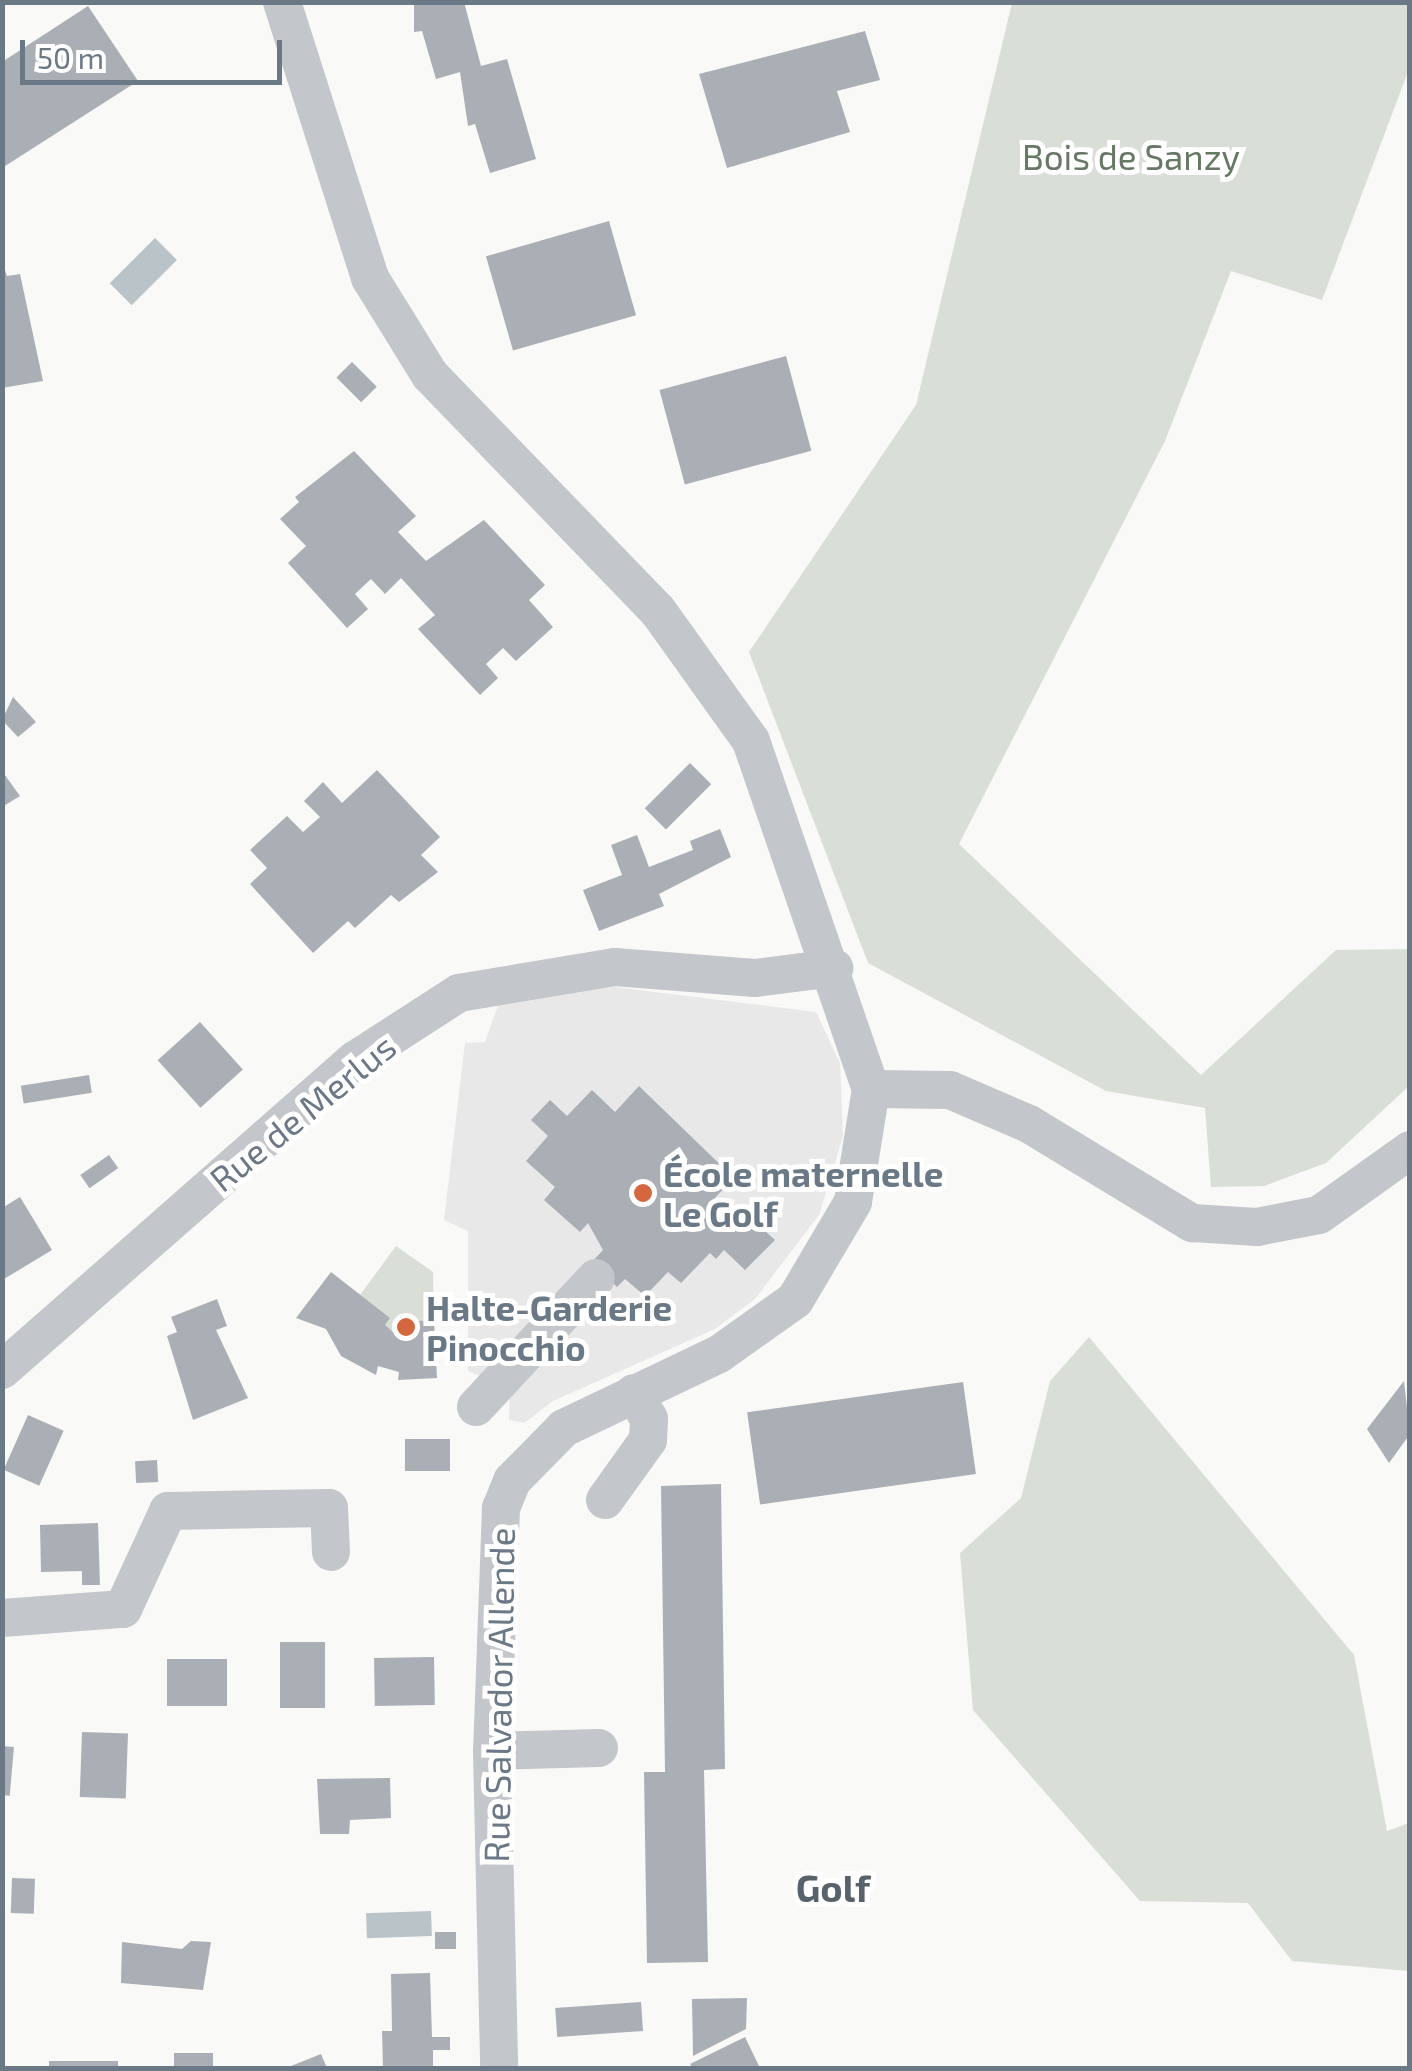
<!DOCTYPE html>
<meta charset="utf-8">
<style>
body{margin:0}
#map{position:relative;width:1412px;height:2071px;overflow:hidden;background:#f9f9f7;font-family:"Exo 2",sans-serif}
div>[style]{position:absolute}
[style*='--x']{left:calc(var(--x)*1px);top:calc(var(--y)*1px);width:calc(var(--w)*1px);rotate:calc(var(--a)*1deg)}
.built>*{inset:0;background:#e7e8e7}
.green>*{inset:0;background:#d9ded7}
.water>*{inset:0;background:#bac3c8;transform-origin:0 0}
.building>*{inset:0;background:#a9afb5;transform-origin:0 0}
.minor>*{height:38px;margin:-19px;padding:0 19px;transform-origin:19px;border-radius:19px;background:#c3c6ca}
.dots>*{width:28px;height:28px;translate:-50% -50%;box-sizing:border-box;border:5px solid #fff;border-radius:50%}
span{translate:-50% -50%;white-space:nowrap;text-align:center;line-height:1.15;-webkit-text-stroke:10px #fff;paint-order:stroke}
.park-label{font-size:35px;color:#677865}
.street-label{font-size:35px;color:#6b7885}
.poi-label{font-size:35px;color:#6b7885;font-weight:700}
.left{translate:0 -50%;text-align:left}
.neighbourhood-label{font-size:38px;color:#58626b;font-weight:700}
.frame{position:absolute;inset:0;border:5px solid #6b7885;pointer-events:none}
.scale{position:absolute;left:20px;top:40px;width:262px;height:45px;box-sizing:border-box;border:5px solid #6b7885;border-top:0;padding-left:12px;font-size:30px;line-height:35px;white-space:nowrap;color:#6b7885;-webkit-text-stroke:8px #fff;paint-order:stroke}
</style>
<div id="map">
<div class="built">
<div style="clip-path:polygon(614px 987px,816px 1012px,840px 1063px,843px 1136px,819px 1215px,755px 1299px,715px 1329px,553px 1401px,524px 1423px,509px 1420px,510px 1388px,468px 1371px,468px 1231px,444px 1220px,465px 1043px,485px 1042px,500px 1000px)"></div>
</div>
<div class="green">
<div style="clip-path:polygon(1012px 3px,1409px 3px,1409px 69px,1322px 300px,1231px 271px,1165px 441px,959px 844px,1201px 1075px,1336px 950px,1409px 949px,1409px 1086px,1326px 1163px,1264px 1186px,1211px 1187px,1205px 1108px,1106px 1091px,868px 963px,749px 652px,916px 405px)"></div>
<div style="clip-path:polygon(396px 1246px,433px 1272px,434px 1320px,400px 1322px,393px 1332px,385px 1325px,390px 1318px,360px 1295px)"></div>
<div style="clip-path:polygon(1089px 1337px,1354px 1655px,1387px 1831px,1409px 1823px,1409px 1971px,1292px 1961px,1248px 1903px,1140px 1901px,973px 1710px,960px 1553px,1021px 1498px,1050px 1381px)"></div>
</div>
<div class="water">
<div style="left:155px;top:238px;width:31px;height:64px;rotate:45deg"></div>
<div style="left:431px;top:1911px;width:25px;height:65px;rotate:88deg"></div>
</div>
<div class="building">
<div style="clip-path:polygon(414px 2px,464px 2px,481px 66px,507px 59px,536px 159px,490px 173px,475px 124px,468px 126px,460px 72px,436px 79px,422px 31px,414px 32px)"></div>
<div style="clip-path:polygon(88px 6px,138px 81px,2px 168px,2px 62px)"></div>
<div style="clip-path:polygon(865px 31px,880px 80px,837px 91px,850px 132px,727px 168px,699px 74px)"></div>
<div style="left:609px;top:221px;width:98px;height:128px;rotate:74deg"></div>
<div style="clip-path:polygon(2px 262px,7px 276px,20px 274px,43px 381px,2px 388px)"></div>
<div style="left:786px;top:356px;width:98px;height:131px;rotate:75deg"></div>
<div style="left:352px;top:362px;width:35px;height:22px;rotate:45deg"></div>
<div style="clip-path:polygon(354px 451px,416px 516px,398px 532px,426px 561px,484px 520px,545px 585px,529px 600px,553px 627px,516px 661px,503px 648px,486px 664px,498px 678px,480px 695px,418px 629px,435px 615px,401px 578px,385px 594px,371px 579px,355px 594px,368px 609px,347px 628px,288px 563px,306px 546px,280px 519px,299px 502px,295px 497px)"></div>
<div style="clip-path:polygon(13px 697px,36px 722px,18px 737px,2px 720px)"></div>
<div style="left:690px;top:763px;width:30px;height:64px;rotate:45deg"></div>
<div style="clip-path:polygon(377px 770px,440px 837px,421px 855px,438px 872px,399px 902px,391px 895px,355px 928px,348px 921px,313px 953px,250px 884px,267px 868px,250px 850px,287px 816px,303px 832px,320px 817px,304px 801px,323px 782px,342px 803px)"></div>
<div style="clip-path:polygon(2px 771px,20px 796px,2px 807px)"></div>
<div style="clip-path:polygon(720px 829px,731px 857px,659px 894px,664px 906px,599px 931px,583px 890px,622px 875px,611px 845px,637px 835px,649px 867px,693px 850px,690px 841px)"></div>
<div style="left:200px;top:1022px;width:64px;height:57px;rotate:48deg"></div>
<div style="left:89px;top:1075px;width:18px;height:69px;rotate:81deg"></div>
<div style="clip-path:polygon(639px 1086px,734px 1178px,711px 1202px,731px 1221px,742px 1210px,775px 1240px,745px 1270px,724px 1250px,716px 1259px,710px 1253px,681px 1283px,668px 1272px,645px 1296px,625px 1279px,617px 1287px,592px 1262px,603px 1250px,588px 1223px,580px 1232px,544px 1200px,555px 1187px,526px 1161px,548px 1136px,531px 1120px,550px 1100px,567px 1116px,592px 1090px,615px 1112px)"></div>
<div style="left:109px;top:1155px;width:16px;height:35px;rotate:55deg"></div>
<div style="clip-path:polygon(20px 1197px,52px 1250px,4px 1279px,2px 1208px)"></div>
<div style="clip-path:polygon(331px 1272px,390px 1318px,385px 1325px,393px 1332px,400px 1322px,434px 1320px,437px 1378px,398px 1380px,399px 1372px,378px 1366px,376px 1375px,341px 1356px,326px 1329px,296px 1318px)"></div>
<div style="clip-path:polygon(217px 1299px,227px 1326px,216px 1330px,248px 1398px,193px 1420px,167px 1336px,177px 1332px,171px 1317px)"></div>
<div style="clip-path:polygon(1404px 1381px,1410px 1434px,1389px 1463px,1367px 1429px)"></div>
<div style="left:963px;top:1382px;width:93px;height:218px;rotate:82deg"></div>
<div style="left:28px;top:1415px;width:39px;height:60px;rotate:24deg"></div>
<div style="left:450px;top:1439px;width:32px;height:45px;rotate:90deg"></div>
<div style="left:157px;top:1460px;width:22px;height:22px;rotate:87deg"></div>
<div style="clip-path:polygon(721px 1484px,725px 1769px,704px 1770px,708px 1962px,647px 1963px,644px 1772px,665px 1772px,661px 1486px)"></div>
<div style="clip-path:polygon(98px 1523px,100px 1585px,82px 1585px,82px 1571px,41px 1572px,40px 1525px)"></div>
<div style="left:280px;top:1642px;width:45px;height:66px"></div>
<div style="left:434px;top:1657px;width:48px;height:60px;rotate:89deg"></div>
<div style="left:167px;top:1659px;width:60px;height:47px"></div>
<div style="left:82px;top:1732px;width:46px;height:65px;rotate:2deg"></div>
<div style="left:2px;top:1746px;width:12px;height:49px;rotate:5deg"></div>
<div style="clip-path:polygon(390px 1778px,391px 1818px,350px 1820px,349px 1834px,320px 1834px,317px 1779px)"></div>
<div style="left:12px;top:1878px;width:23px;height:35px;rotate:2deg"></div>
<div style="left:456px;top:1932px;width:17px;height:21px;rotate:90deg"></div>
<div style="clip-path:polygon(191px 1941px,211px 1942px,203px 1990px,121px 1983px,122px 1942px,182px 1949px)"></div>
<div style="clip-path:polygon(430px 1973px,432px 2037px,450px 2037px,450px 2050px,433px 2050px,433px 2068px,383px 2068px,382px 2031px,392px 2031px,391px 1974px)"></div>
<div style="clip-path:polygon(747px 1998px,746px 2029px,693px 2056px,692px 1999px)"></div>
<div style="left:641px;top:2002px;width:29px;height:86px;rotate:86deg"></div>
<div style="clip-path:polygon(745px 2037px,760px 2068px,693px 2068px,690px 2064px)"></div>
<div style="left:174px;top:2053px;width:39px;height:15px"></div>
<div style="clip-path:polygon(321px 2054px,327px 2068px,286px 2068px)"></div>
<div style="left:49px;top:2061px;width:69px;height:7px"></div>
</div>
<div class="minor">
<div style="--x:282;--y:2;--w:290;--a:72.3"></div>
<div style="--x:370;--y:278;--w:114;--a:58.3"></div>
<div style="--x:430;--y:375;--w:328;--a:46"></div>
<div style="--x:658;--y:611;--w:160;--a:54.4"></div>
<div style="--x:751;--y:741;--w:368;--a:71"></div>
<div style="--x:871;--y:1089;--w:114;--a:99.1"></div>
<div style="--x:853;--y:1202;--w:114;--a:120.6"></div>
<div style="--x:795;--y:1300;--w:93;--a:144.6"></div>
<div style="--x:719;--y:1354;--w:172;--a:154.5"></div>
<div style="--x:564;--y:1428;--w:74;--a:134.5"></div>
<div style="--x:512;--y:1481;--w:29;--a:112"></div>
<div style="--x:501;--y:1508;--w:243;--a:92.1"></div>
<div style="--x:492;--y:1751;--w:317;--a:88.7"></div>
<div style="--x:871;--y:1089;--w:79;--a:0.7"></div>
<div style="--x:950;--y:1090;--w:86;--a:23.3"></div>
<div style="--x:1029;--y:1124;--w:191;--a:31.3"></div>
<div style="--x:1192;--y:1223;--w:65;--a:3.5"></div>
<div style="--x:1257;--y:1227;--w:63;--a:-11"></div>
<div style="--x:1319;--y:1215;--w:112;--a:-35.5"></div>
<div style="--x:2;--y:1370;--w:470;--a:-41.3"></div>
<div style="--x:355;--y:1060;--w:124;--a:-32.8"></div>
<div style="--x:459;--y:993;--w:158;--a:-9.5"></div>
<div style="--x:615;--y:967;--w:140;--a:4.5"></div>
<div style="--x:755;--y:978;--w:80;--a:-7.2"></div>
<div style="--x:476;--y:1407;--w:176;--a:-47.1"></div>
<div style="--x:605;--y:1500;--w:74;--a:-54.4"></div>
<div style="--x:648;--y:1440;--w:21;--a:-87"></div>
<div style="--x:649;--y:1419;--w:30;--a:-120"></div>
<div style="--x:2;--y:1618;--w:121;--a:-4.3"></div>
<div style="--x:123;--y:1609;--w:108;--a:-65.3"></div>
<div style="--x:168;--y:1511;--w:161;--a:-1.1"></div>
<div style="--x:329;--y:1508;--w:44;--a:87.4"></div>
<div style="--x:492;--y:1751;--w:107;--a:-1.6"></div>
</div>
<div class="dots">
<div style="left:643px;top:1193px;background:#d4673d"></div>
<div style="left:406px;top:1327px;background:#d4673d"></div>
</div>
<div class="park-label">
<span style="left:1131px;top:156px">Bois de Sanzy</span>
</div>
<div class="street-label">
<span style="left:302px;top:1112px;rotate:-39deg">Rue de Merlus</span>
<span style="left:498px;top:1695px;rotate:-89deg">Rue Salvador Allende</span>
</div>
<div class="poi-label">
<span class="left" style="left:663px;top:1193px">École maternelle<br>Le Golf</span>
<span class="left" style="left:426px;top:1327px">Halte-Garderie<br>Pinocchio</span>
</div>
<div class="neighbourhood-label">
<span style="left:833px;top:1888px">Golf</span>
</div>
<div class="frame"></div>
<div class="scale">50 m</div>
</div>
